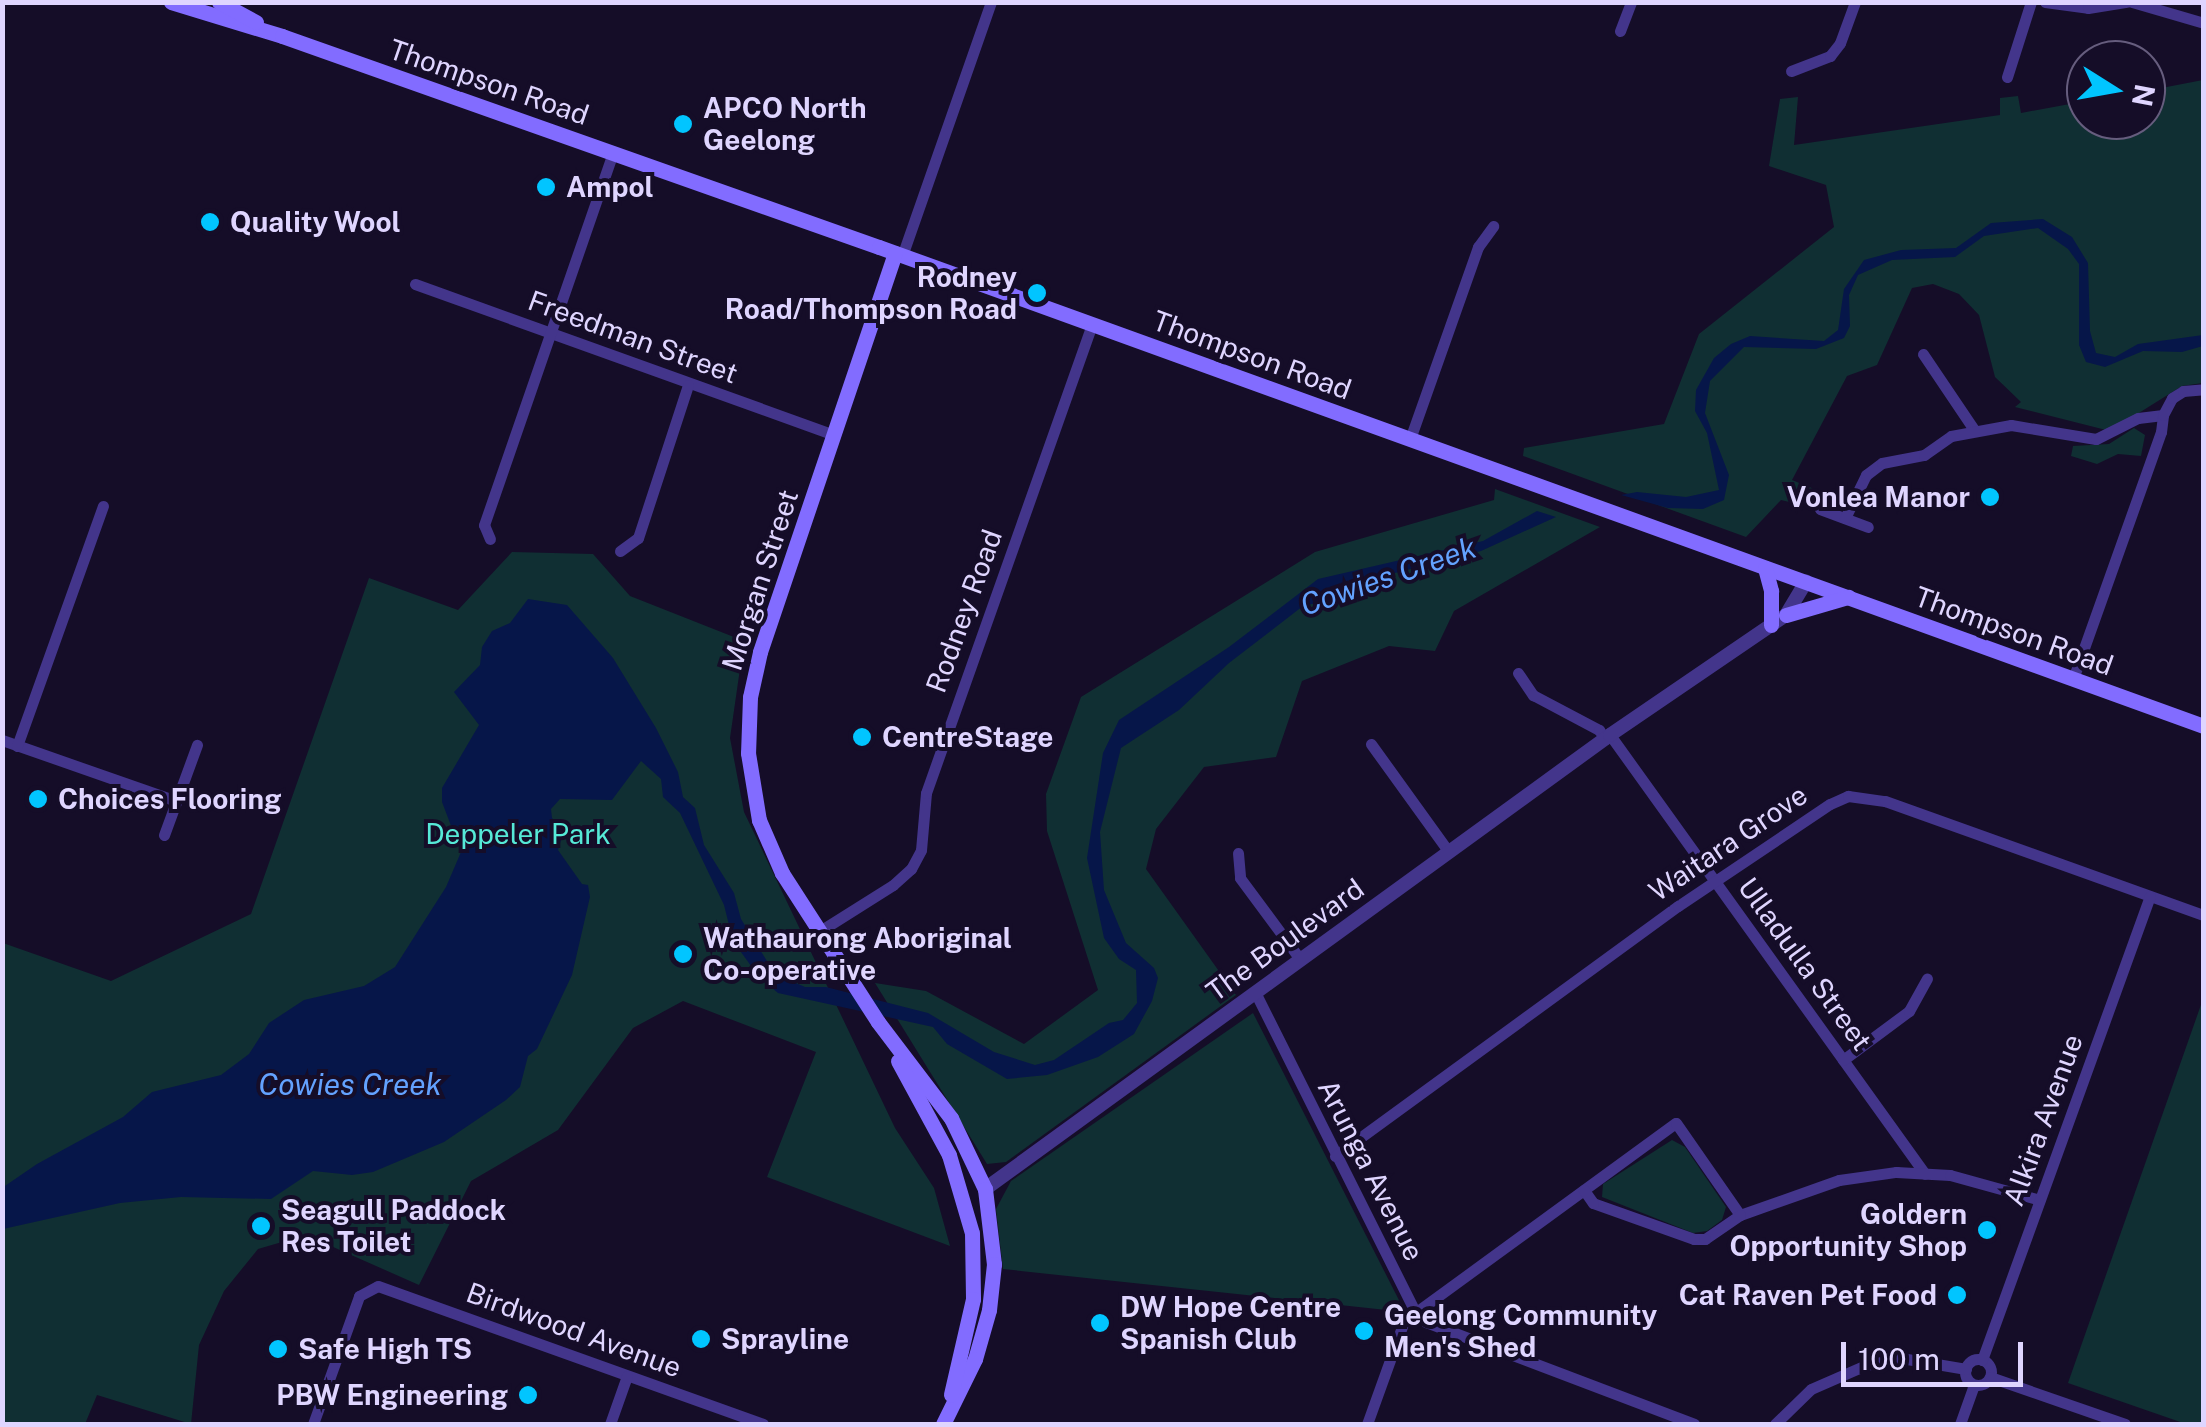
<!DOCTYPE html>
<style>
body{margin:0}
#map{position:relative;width:2206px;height:1427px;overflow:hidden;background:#150d28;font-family:"Public Sans",sans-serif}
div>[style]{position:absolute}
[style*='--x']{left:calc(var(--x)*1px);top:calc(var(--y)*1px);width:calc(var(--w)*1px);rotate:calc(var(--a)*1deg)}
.green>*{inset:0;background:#102f33}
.water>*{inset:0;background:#061649}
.minor>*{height:11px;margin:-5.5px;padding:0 5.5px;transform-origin:5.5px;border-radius:5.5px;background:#43358b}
.minor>.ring{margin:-5.5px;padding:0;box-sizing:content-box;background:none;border:11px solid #43358b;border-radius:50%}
.tertiary>*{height:14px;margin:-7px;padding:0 7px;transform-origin:7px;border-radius:7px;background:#43358b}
.secondary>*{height:15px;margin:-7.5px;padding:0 7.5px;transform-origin:7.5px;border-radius:7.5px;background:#826cff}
.rail>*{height:4px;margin-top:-2px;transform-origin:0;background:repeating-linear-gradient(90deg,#01c5ff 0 15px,transparent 0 27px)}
.dots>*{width:28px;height:28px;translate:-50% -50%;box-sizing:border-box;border:5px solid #150d28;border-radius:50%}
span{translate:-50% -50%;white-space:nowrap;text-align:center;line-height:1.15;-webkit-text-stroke:8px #150d28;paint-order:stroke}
.street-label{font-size:28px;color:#dfd5ff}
.poi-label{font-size:28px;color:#dfd5ff;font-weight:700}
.left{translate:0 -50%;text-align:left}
.right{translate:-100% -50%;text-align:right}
.park-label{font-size:28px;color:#56e9d7}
.water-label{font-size:30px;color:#63a2ff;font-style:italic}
.frame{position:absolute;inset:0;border:5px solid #dfd5ff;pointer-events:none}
.north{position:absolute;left:2066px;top:40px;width:100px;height:100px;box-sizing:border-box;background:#150d28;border:2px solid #665d7e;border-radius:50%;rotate:101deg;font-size:28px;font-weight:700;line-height:40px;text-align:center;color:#dfd5ff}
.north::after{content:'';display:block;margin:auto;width:35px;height:45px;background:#01c5ff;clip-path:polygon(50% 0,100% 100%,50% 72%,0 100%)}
.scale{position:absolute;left:1841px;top:1342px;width:182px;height:45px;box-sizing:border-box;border:5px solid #dfd5ff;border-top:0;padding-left:12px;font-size:30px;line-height:35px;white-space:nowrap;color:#dfd5ff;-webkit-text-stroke:8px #150d28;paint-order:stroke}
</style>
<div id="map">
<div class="green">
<div style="clip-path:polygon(2203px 80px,2203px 383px,2182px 386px,2110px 431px,2015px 407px,2021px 402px,1995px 377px,1979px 315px,1959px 294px,1933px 284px,1912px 288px,1877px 365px,1847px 376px,1792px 480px,1841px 500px,1835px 510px,1824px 494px,1812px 491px,1808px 492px,1810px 507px,1781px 500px,1746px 537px,1523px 456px,1524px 448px,1664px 424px,1699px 334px,1834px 227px,1826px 185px,1769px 166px,1780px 99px,1798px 97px,1794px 145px,2000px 115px,2000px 98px,2018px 96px,2021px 113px,2086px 101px,2086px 120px,2146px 120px,2146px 91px)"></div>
<div style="clip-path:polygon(2134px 428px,2145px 435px,2141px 456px,2118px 454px,2097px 464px,2071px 456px,2073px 446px,2109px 444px)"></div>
<div style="clip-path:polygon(1495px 489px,1600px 527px,1454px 611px,1435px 651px,1389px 646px,1302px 681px,1276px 757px,1204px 767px,1156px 829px,1146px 869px,1236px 995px,1006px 1162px,987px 1164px,875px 983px,926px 991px,1024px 1044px,1098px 990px,1047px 831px,1046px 794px,1081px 697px,1315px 552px,1494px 500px)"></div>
<div style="clip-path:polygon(512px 552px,593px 554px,630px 596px,744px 641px,730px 738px,744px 812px,895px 1128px,934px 1188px,950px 1246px,767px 1177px,816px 1052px,683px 1001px,633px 1028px,558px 1130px,471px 1181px,419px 1285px,306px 1235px,258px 1249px,224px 1291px,199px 1345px,191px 1424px,97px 1395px,85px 1424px,3px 1424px,3px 943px,111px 981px,251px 914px,369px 578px,458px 610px)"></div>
<div style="clip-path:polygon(2203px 999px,2204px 1424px,2186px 1424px,2068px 1383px)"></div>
<div style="clip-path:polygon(1253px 1013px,1405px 1312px,1003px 1269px,996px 1209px,1011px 1181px)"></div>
<div style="clip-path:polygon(1672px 1140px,1685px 1147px,1726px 1207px,1722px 1220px,1707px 1231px,1693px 1233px,1602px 1197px,1603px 1184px)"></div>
</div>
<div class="water">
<div style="clip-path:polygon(2043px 219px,2072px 237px,2088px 263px,2090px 331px,2096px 353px,2115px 357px,2138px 344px,2203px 335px,2203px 346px,2182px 352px,2143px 351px,2105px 367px,2086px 362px,2079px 345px,2079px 264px,2068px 249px,2038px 228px,1984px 236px,1955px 257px,1892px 260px,1858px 275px,1849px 295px,1850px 326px,1844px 338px,1816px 349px,1744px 347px,1710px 381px,1705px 413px,1729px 475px,1724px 500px,1703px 509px,1668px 508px,1621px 495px,1637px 492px,1686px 497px,1719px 490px,1707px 433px,1695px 411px,1696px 390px,1714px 358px,1731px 344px,1750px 336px,1824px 341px,1838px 330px,1844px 289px,1864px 260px,1901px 250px,1956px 248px,1991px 223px)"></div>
<div style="clip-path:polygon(1537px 511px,1556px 517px,1481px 551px,1395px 573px,1348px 596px,1303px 606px,1229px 663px,1179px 710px,1121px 748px,1100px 832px,1104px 890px,1126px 943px,1154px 968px,1158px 978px,1152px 1001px,1134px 1034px,1098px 1057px,1047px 1075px,1007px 1079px,947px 1044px,933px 1027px,778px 993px,759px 977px,733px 941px,724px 905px,680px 813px,663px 797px,661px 779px,641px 761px,612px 800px,560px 799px,551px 809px,552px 818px,564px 830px,558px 850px,582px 884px,588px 885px,590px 897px,572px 975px,537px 1049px,528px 1056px,520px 1087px,506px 1100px,444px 1142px,373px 1172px,352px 1175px,313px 1171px,271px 1199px,181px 1197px,120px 1203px,3px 1229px,2px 1188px,37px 1164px,123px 1117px,152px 1092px,221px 1075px,249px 1054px,269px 1023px,304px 1000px,364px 986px,395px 967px,446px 887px,461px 852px,442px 802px,442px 788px,479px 725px,454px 692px,480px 665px,482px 647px,492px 631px,510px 623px,528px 599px,567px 605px,613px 658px,656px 728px,678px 772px,683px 797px,695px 808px,704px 845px,734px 893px,741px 919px,775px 974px,805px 987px,826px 987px,928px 1013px,994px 1052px,1035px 1065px,1054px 1060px,1109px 1023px,1123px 1020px,1137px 1003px,1136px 970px,1119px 959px,1104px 938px,1087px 858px,1103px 753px,1119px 720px,1229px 647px,1318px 579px,1483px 541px)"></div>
</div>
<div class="minor">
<div style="--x:2045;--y:2;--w:43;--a:7.9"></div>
<div style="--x:2088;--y:8;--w:39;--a:-9"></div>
<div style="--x:2132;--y:2;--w:75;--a:16.3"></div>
<div style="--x:1620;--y:31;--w:31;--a:-69"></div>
<div style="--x:1791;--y:71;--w:42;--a:-21"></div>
<div style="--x:1830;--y:56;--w:16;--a:-52"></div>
<div style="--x:1840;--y:43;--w:44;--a:-69.9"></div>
<div style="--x:2007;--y:77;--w:79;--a:-72.3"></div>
<div style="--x:902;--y:256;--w:269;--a:-70.7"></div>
<div style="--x:415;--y:284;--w:446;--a:19.8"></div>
<div style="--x:1923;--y:354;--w:93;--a:56"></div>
<div style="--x:1410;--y:439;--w:204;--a:-70.5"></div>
<div style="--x:1478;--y:247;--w:26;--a:-54"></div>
<div style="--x:1820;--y:509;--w:51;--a:20.6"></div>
<div style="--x:1845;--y:518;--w:48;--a:-64"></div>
<div style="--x:1866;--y:475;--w:20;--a:-37"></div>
<div style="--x:1882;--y:463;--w:43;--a:-10.8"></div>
<div style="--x:1924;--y:455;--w:33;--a:-35"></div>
<div style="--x:1951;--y:436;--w:61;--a:-10.4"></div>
<div style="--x:2011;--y:425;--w:86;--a:9.4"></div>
<div style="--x:2096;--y:439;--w:47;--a:-26.6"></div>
<div style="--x:2138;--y:418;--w:25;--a:-7"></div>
<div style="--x:490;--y:539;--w:15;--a:-113"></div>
<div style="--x:484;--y:525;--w:394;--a:-70.9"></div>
<div style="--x:620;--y:551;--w:22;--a:-36"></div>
<div style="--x:638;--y:538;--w:161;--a:-71.9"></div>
<div style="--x:1518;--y:673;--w:27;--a:56"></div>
<div style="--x:1533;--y:695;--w:75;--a:27.9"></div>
<div style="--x:1599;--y:730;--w:11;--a:56"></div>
<div style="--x:2073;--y:679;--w:262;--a:-70.4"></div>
<div style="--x:2161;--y:432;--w:17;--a:-83"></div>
<div style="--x:2163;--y:415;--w:19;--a:-62"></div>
<div style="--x:2172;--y:398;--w:13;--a:-32"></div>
<div style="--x:2183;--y:391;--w:21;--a:-5"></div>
<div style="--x:1610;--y:735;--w:540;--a:54.34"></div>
<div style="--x:2;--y:740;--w:184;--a:19.3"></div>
<div style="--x:1371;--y:744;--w:133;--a:54.2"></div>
<div style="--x:17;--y:746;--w:255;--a:-70.3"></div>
<div style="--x:164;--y:835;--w:96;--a:-69.9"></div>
<div style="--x:1238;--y:853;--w:25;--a:85"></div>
<div style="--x:1240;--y:878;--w:101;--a:53.5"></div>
<div style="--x:820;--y:931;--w:86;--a:-32.2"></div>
<div style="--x:893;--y:885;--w:24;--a:-42"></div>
<div style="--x:911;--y:869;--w:21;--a:-62"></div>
<div style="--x:921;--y:850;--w:57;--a:-85"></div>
<div style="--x:926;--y:793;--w:498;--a:-70.5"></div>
<div style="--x:1255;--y:992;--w:357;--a:63.4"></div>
<div style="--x:1415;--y:1311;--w:16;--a:45"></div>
<div style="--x:1426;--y:1322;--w:287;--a:20.8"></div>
<div style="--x:1843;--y:1060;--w:82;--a:-36.6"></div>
<div style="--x:1909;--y:1011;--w:37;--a:-61"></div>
<div style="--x:1335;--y:1156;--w:424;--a:-36.1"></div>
<div style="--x:1678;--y:906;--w:183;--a:-33.9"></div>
<div style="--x:1830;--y:804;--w:20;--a:-24"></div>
<div style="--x:1848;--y:796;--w:37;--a:8"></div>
<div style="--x:1885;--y:801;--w:339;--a:19.7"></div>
<div style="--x:1740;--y:1215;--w:105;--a:-19.5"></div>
<div style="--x:1839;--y:1180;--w:58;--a:-8"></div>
<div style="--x:1896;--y:1172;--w:54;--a:3.2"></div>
<div style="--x:1950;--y:1175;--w:93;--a:15.5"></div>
<div class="ring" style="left:1965px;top:1359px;width:15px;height:15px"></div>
<div style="--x:1982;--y:1360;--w:493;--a:-70.1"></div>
<div style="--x:1990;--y:1377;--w:143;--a:19.2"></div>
<div style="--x:313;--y:1424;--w:136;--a:-70.2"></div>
<div style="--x:359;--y:1296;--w:21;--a:-28"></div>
<div style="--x:378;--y:1286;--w:409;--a:19.7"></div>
<div style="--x:610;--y:1424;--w:51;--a:-70.5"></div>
<div style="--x:1367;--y:1424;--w:109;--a:-70.2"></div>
<div style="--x:1404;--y:1321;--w:336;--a:-36.1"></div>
<div style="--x:1676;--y:1123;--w:112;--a:55.2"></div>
<div style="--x:1740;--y:1215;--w:42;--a:145.6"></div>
<div style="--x:1705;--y:1239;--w:11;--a:180"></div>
<div style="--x:1694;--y:1239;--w:107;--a:-160.4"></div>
<div style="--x:1593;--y:1203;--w:16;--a:-125"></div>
<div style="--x:1775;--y:1424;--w:50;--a:-44.2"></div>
<div style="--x:1811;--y:1389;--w:60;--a:-23.6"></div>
<div style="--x:1866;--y:1365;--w:36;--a:-11"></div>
<div style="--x:1901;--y:1358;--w:66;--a:9.6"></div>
<div style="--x:1960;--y:1424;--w:41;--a:-70.3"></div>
</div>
<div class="tertiary">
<div style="--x:985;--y:1189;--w:772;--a:-35.99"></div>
<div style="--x:1610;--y:735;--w:213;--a:-34.3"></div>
<div style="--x:1786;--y:615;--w:39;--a:-59"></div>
</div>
<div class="secondary">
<div style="--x:171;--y:2;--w:116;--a:17"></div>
<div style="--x:282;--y:36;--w:633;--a:19.47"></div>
<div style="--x:879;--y:247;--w:1409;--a:19.88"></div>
<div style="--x:219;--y:2;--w:42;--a:28.4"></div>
<div style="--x:895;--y:253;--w:421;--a:108.7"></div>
<div style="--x:760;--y:652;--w:46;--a:102.5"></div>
<div style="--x:750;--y:697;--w:56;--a:92"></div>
<div style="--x:748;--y:753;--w:68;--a:80.7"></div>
<div style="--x:759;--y:820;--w:58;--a:66.5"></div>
<div style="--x:782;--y:873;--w:177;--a:57.2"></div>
<div style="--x:878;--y:1022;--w:121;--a:52.8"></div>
<div style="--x:951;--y:1118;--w:79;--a:64.4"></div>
<div style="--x:985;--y:1189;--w:76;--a:83.2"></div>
<div style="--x:994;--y:1264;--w:46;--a:96.2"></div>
<div style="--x:989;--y:1310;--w:51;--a:105.9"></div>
<div style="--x:975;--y:1359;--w:72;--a:116.2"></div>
<div style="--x:1765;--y:568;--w:24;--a:75"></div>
<div style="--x:1771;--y:591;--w:34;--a:90"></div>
<div style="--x:1786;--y:615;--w:65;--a:-16.2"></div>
<div style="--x:898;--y:1061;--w:107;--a:61.5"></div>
<div style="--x:949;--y:1155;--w:81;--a:73.6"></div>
<div style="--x:972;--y:1233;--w:66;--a:89.1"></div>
<div style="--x:973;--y:1299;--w:98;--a:103"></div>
</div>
<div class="rail">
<div style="--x:2;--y:3;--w:4;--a:-14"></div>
</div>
<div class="dots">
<div style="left:683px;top:124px;background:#01c5ff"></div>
<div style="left:546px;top:187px;background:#01c5ff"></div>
<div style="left:210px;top:222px;background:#01c5ff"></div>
<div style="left:1037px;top:293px;background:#01c5ff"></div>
<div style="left:1990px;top:497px;background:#01c5ff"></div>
<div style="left:862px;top:737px;background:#01c5ff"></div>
<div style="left:38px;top:799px;background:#01c5ff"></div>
<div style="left:683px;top:954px;background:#01c5ff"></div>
<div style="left:261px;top:1226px;background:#01c5ff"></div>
<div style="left:1987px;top:1230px;background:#01c5ff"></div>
<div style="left:1957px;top:1295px;background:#01c5ff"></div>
<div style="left:1100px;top:1323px;background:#01c5ff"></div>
<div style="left:1364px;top:1331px;background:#01c5ff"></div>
<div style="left:701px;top:1339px;background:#01c5ff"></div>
<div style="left:278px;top:1349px;background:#01c5ff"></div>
<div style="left:528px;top:1395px;background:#01c5ff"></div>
</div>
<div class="street-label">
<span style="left:489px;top:82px;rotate:19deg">Thompson Road</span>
<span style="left:633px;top:337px;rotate:20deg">Freedman Street</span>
<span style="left:1252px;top:355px;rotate:20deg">Thompson Road</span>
<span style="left:760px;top:580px;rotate:-72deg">Morgan Street</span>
<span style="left:964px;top:611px;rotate:-70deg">Rodney Road</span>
<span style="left:2014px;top:631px;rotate:20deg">Thompson Road</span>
<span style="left:1728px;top:843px;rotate:-34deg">Waitara Grove</span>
<span style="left:1285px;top:940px;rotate:-36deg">The Boulevard</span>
<span style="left:1805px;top:964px;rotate:54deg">Ulladulla Street</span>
<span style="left:2043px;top:1120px;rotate:-70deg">Alkira Avenue</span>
<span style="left:1371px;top:1170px;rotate:63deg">Arunga Avenue</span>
<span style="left:574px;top:1330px;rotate:20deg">Birdwood Avenue</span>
</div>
<div class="poi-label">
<span class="left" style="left:703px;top:124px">APCO North<br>Geelong</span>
<span class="left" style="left:566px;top:187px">Ampol</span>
<span class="left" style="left:230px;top:222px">Quality Wool</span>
<span class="right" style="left:1017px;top:293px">Rodney<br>Road/Thompson Road</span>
<span class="right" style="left:1970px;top:497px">Vonlea Manor</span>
<span class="left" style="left:882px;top:737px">CentreStage</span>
<span class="left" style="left:58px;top:799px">Choices Flooring</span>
<span class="left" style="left:703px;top:954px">Wathaurong Aboriginal<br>Co-operative</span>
<span class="left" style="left:281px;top:1226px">Seagull Paddock<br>Res Toilet</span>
<span class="right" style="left:1967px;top:1230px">Goldern<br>Opportunity Shop</span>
<span class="right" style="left:1937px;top:1295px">Cat Raven Pet Food</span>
<span class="left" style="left:1120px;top:1323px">DW Hope Centre<br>Spanish Club</span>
<span class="left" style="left:1384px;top:1331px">Geelong Community<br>Men's Shed</span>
<span class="left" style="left:721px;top:1339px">Sprayline</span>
<span class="left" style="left:298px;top:1349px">Safe High TS</span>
<span class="right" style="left:508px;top:1395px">PBW Engineering</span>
</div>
<div class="park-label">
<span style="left:518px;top:834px">Deppeler Park</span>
</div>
<div class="water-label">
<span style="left:1388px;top:576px;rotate:-19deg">Cowies Creek</span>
<span style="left:350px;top:1084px">Cowies Creek</span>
</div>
<div class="frame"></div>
<div class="north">N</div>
<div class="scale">100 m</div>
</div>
